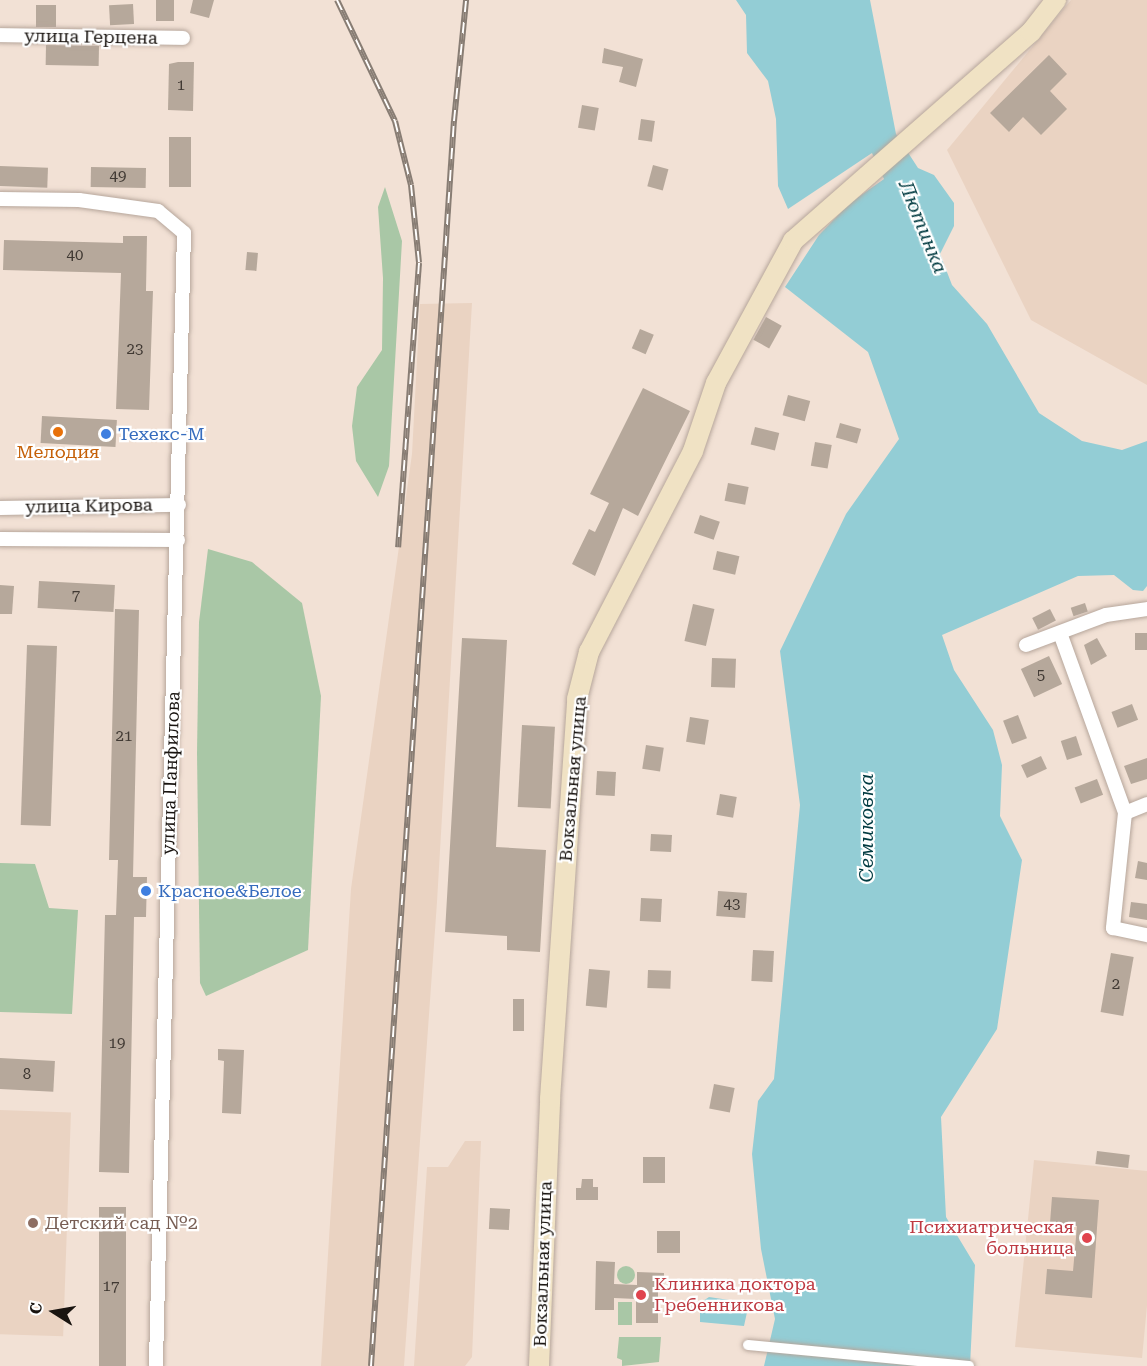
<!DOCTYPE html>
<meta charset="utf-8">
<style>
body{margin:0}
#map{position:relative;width:1147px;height:1366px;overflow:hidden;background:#f2e1d5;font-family:"Roboto Serif",serif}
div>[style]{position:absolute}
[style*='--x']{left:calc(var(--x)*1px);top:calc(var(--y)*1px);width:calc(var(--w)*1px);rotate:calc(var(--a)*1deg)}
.built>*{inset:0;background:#ead3c2;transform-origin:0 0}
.green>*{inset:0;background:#a9c7a6;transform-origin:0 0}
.round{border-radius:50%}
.water>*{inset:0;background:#93cdd5}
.building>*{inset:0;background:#b6a89b;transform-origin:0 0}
.roads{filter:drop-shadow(0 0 2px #b6a69b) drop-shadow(0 0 2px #b6a69b)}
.pedestrian>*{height:10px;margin:-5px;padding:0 5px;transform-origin:5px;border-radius:5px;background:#fff}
.minor>*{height:14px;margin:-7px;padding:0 7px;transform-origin:7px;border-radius:7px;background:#fff}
.secondary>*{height:20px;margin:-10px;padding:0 10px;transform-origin:10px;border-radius:10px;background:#f0e2c4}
.rail>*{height:6px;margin-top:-3px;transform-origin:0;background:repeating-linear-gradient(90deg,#fff 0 11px,#887d74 0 22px);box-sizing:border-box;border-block:2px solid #887d74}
.dots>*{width:16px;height:16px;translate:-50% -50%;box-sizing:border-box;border:3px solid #fff;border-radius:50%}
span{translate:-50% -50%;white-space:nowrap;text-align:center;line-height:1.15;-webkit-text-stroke:4.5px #fff;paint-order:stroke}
.number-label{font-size:15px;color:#403933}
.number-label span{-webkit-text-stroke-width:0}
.street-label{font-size:18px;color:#191410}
.shop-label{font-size:18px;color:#366cbe}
.left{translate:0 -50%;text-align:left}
.food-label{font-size:18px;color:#c56008}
.education-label{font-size:18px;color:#785e54}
.health-label{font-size:18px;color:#be3a42}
.right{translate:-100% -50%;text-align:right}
.water-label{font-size:20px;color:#003a40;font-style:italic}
.north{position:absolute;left:24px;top:1282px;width:60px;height:60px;-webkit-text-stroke:4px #fff;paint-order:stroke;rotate:281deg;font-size:16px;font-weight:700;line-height:24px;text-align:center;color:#191410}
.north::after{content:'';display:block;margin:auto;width:21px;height:27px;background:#191410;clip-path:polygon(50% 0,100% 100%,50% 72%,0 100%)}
</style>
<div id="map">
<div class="built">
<div style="clip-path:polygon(1071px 0,1147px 0,1147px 385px,1031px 320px,947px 150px)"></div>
<div style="clip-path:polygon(472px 303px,437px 902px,404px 1366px,321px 1366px,351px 889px,412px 454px,420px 304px)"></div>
<div style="left:0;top:1110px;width:71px;height:224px;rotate:2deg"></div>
<div style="clip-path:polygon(465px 1141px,481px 1141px,472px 1357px,465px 1366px,414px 1366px,427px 1167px,448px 1167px)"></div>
<div style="clip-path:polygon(1034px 1160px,1147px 1171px,1147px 1306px,1142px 1358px,1015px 1347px)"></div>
</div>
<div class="green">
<div style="clip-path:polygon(385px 187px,402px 241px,389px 466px,378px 497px,356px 461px,352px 426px,357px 387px,382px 350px,383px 278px,378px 207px)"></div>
<div style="clip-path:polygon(208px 549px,252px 562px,302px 603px,321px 696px,308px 950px,206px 996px,200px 983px,197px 753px,199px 622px)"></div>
<div style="clip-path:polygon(0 863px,35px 864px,49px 908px,78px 910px,72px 1014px,0 1012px)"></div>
<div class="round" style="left:617px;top:1266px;width:18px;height:18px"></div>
<div style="left:618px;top:1302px;width:14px;height:23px"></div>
<div style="clip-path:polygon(619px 1337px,661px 1337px,659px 1362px,622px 1366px,622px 1360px,617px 1358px)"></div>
</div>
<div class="water">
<div style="clip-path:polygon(736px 0,870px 0,896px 134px,918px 168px,934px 175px,954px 203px,954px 226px,940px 254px,952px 285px,987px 324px,1039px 413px,1082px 441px,1122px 450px,1147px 441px,1147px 586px,1143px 591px,1133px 590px,1114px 575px,1078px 576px,942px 635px,954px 670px,993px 730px,1002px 765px,1000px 816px,1022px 860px,997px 1029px,941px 1117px,946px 1217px,975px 1265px,970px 1366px,764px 1366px,775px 1319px,761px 1249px,752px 1154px,758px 1101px,774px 1079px,800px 805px,780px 651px,846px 514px,899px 439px,868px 352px,785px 287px,819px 235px,850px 203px,884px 179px,872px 153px,788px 209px,778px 186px,776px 119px,768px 81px,747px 53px,746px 15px)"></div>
<div style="clip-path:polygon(709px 1297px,749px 1303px,744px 1326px,700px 1322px,700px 1303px)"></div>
</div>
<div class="building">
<div style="left:156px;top:0;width:18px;height:21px"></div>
<div style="clip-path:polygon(193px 0,214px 0,209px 18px,190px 13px)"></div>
<div style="left:133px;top:4px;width:20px;height:24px;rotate:87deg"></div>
<div style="left:36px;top:5px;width:20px;height:22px"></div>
<div style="left:46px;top:45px;width:53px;height:20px;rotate:1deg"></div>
<div style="clip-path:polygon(604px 48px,643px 59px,636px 87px,619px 82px,623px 67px,602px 63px)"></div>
<div style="clip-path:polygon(1049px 55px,1067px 74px,1050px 91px,1067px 109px,1041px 135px,1023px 117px,1009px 132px,990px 113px)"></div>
<div style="clip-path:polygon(178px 62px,194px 62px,193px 111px,168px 110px,169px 64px)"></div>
<div style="left:582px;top:105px;width:17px;height:23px;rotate:10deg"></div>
<div style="left:641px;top:119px;width:14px;height:21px;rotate:8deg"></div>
<div style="left:169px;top:137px;width:22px;height:50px"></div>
<div style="left:653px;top:165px;width:16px;height:22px;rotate:15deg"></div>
<div style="left:0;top:166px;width:48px;height:20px;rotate:2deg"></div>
<div style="left:91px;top:167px;width:55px;height:20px;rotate:1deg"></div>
<div style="clip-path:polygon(123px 236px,147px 236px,146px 291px,153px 291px,149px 410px,116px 409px,121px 273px,3px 270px,4px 240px,123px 243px)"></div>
<div style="left:247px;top:252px;width:11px;height:18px;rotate:5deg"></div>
<div style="left:766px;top:317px;width:18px;height:26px;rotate:29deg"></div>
<div style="left:640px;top:329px;width:15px;height:21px;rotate:23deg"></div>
<div style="clip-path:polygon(643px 388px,690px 411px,638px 516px,623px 508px,595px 576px,572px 564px,589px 529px,595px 532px,609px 503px,590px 494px)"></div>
<div style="left:788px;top:395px;width:23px;height:21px;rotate:15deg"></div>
<div style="left:42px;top:416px;width:75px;height:27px;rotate:3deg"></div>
<div style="left:840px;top:423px;width:22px;height:15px;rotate:16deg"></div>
<div style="left:755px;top:427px;width:25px;height:18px;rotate:14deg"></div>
<div style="left:815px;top:442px;width:17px;height:24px;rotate:10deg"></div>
<div style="left:728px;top:483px;width:21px;height:18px;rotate:11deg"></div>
<div style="left:700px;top:515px;width:21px;height:19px;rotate:19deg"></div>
<div style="left:717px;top:551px;width:23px;height:19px;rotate:13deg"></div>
<div style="left:39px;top:581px;width:76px;height:27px;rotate:3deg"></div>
<div style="clip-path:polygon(0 585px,14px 586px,12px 614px,0 614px)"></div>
<div style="left:1085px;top:603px;width:9px;height:15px;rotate:72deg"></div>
<div style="left:693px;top:604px;width:22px;height:38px;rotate:13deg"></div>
<div style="clip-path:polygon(115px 609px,139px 610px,133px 877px,147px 877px,146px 917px,134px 917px,129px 1173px,99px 1172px,105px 915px,116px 915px,118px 860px,109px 860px)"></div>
<div style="left:1050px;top:609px;width:13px;height:20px;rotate:63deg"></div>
<div style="left:1135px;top:633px;width:12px;height:17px"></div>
<div style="clip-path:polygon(462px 638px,507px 640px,496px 847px,546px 850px,540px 952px,507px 950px,507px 936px,445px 932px)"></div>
<div style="clip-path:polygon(1097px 638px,1107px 656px,1091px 665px,1084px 645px)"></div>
<div style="left:27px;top:645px;width:30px;height:180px;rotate:2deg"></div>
<div style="left:1049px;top:656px;width:31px;height:31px;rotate:65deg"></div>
<div style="left:712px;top:658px;width:24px;height:29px;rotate:2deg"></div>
<div style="left:1132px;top:704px;width:17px;height:22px;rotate:69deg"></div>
<div style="left:1018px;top:715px;width:25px;height:16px;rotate:69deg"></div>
<div style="left:690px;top:717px;width:19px;height:25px;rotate:9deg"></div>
<div style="left:522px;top:725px;width:33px;height:82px;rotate:3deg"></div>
<div style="left:1076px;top:736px;width:20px;height:16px;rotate:72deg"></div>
<div style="left:646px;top:745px;width:18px;height:24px;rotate:9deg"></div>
<div style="left:1041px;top:756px;width:14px;height:22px;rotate:65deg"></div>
<div style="clip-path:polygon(1147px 758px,1147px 779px,1131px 784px,1124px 766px)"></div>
<div style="left:597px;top:771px;width:19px;height:24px;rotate:3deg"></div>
<div style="left:1097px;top:779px;width:17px;height:24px;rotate:69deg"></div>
<div style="left:720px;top:794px;width:17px;height:21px;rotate:10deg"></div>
<div style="left:651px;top:834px;width:21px;height:17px;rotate:3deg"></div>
<div style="clip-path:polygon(1138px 861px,1147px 863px,1147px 880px,1135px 878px)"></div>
<div style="left:718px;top:891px;width:29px;height:25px;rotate:4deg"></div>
<div style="left:641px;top:898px;width:21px;height:23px;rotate:3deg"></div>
<div style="clip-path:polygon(1131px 902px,1147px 904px,1147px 920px,1129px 917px)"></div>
<div style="left:753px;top:950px;width:21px;height:31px;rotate:3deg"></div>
<div style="left:1111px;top:953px;width:23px;height:60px;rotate:10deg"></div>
<div style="left:589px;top:969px;width:21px;height:37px;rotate:5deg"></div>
<div style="left:648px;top:970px;width:23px;height:18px;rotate:2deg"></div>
<div style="left:513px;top:999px;width:11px;height:32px"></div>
<div style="clip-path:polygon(218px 1049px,244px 1050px,241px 1114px,222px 1113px,224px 1061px,218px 1060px)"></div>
<div style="left:0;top:1058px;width:55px;height:31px;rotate:3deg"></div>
<div style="left:714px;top:1084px;width:21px;height:25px;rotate:11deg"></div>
<div style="left:1097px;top:1151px;width:33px;height:13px;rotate:7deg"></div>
<div style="left:643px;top:1157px;width:22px;height:26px"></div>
<div style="clip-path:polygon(582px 1179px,593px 1179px,593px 1187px,598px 1187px,598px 1200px,576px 1200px,576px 1188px,581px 1188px)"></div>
<div style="clip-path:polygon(1052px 1197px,1099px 1200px,1092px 1298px,1045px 1294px,1047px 1269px,1073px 1271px,1077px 1226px,1050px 1223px)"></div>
<div style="left:99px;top:1207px;width:27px;height:159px"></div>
<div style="left:490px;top:1208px;width:20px;height:21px;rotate:3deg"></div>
<div style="left:657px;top:1231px;width:23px;height:22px"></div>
<div style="clip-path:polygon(596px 1261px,615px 1262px,614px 1284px,637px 1285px,637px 1272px,664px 1273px,664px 1290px,658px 1289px,658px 1323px,636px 1323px,636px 1299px,614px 1298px,614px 1310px,595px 1310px)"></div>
</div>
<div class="roads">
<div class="pedestrian">
<div style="--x:748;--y:1345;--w:222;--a:5.4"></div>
</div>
<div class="minor">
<div style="--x:0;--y:35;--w:183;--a:0.9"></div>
<div style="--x:0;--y:199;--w:79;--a:0.7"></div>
<div style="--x:79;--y:200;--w:80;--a:7.9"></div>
<div style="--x:158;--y:211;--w:34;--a:40"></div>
<div style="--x:184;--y:233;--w:1133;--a:91.42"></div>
<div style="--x:0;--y:508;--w:179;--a:-1"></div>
<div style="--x:0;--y:539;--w:178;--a:0.3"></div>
<div style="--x:1060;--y:633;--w:191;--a:70.1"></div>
<div style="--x:1125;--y:813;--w:116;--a:96"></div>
<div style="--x:1113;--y:928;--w:35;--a:12"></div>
<div style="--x:1026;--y:645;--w:85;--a:-20.6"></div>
<div style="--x:1106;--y:615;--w:41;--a:-8.3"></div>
<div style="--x:1125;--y:813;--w:24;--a:-22"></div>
</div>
<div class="secondary">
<div style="--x:539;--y:1366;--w:267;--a:-87.6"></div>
<div style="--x:550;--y:1099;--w:401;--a:-86.1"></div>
<div style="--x:577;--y:699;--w:49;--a:-75.7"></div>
<div style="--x:589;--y:652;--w:226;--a:-62.6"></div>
<div style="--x:693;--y:451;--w:72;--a:-71.3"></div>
<div style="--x:716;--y:383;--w:162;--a:-61.5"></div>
<div style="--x:793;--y:241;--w:317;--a:-41.3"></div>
<div style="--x:1031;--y:32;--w:41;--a:-52"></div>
</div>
</div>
<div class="rail">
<div style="--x:337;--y:0;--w:134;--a:64.4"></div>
<div style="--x:395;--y:121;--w:66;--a:76"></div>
<div style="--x:411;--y:185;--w:78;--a:84.1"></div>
<div style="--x:419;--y:263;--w:285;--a:94.2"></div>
<div style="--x:371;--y:1366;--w:1248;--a:-86.19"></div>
<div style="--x:454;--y:121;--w:122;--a:-84.3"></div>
</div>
<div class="dots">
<div style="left:58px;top:432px;background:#e8710a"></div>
<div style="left:106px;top:434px;background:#3f7fe0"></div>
<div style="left:146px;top:891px;background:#3f7fe0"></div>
<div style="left:33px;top:1223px;background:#8d6e63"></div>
<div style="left:1087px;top:1238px;background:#e0444e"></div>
<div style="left:641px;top:1295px;background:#e0444e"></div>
</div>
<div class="number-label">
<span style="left:181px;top:86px">1</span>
<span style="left:118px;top:177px">49</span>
<span style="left:75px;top:256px">40</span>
<span style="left:135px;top:350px">23</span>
<span style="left:76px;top:596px">7</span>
<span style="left:1041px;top:676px">5</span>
<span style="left:124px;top:737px">21</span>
<span style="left:732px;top:905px">43</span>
<span style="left:1116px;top:985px">2</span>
<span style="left:117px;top:1044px">19</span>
<span style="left:27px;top:1075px">8</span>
<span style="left:111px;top:1287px">17</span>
</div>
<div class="street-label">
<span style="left:91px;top:37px;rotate:1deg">улица Герцена</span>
<span style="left:89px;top:506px;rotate:-1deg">улица Кирова</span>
<span style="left:171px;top:773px;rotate:-88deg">улица Панфилова</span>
<span style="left:573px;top:779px;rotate:-85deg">Вокзальная улица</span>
<span style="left:543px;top:1264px;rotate:-88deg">Вокзальная улица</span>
</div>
<div class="shop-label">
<span class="left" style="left:118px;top:434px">Техекс-М</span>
<span class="left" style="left:158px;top:891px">Красное&amp;Белое</span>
</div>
<div class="food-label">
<span style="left:58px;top:452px">Мелодия</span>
</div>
<div class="education-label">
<span class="left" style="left:45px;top:1223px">Детский сад №2</span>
</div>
<div class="health-label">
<span class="right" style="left:1074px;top:1238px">Психиатрическая<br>больница</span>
<span class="left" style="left:654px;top:1295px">Клиника доктора<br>Гребенникова</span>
</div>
<div class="water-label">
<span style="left:923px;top:227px;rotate:68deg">Лютинка</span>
<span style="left:866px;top:828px;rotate:-90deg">Семиковка</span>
</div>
<div class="north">С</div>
</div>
